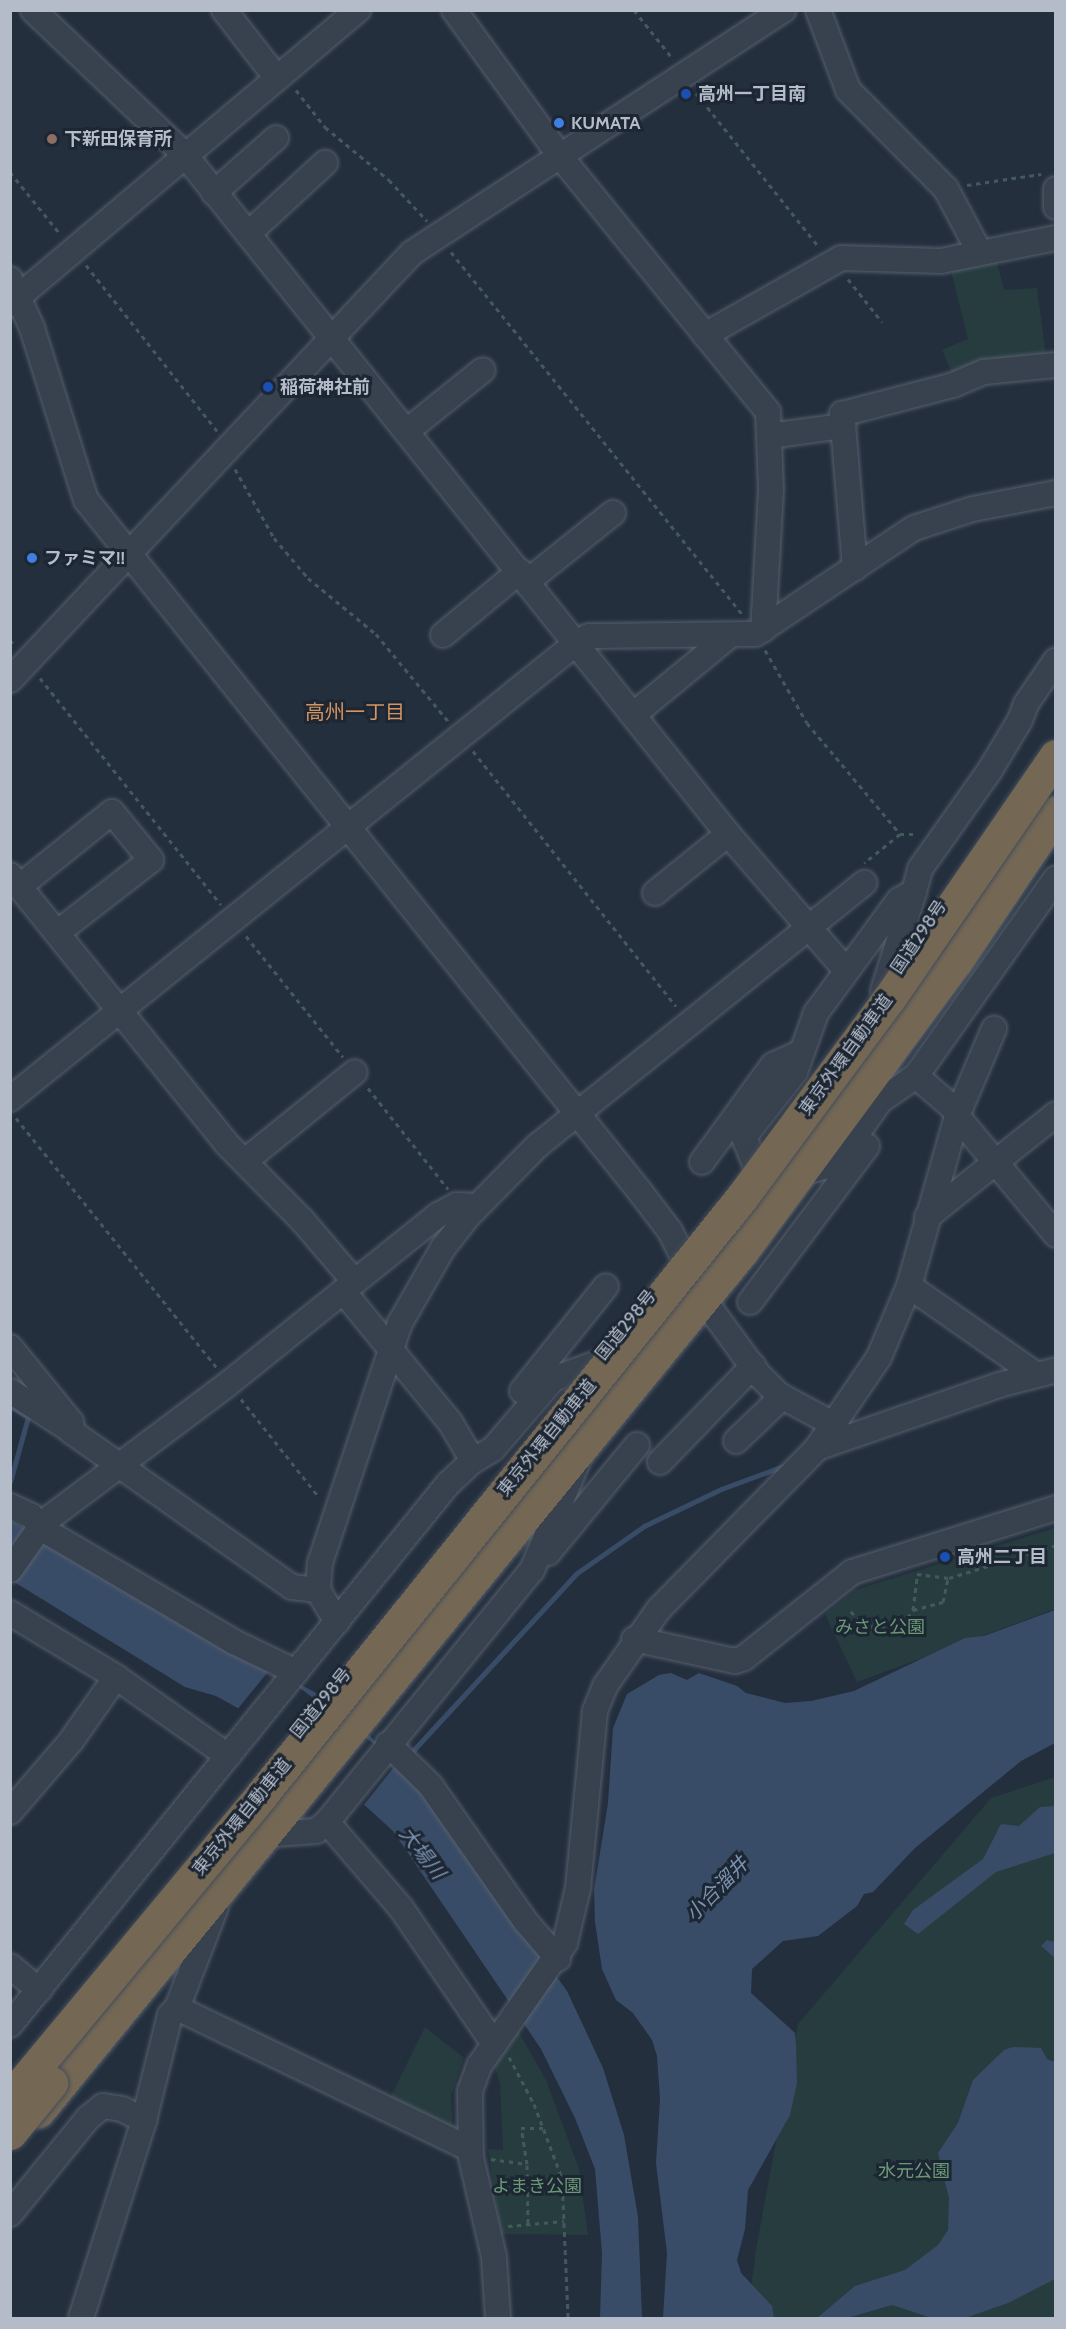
<!DOCTYPE html>
<meta charset="utf-8">
<style>
body{margin:0}
#map{position:relative;width:1066px;height:2329px;overflow:hidden;background:#242f3e;font-family:Cabin,"Noto Sans JP",sans-serif}
div>[style]{position:absolute}
[style*='--x']{left:calc(var(--x)*1px);top:calc(var(--y)*1px);width:calc(var(--w)*1px);rotate:calc(var(--a)*1deg)}
.green>*{inset:0;background:#263c3f}
.water>*{inset:0;background:#394c67}
.pier>*{inset:0;background:#242f3e}
.stream>*{height:5px;margin:-2.5px;padding:0 2.5px;transform-origin:2.5px;border-radius:2.5px;background:#394c67}
.path>*{height:3px;margin-top:-1.5px;transform-origin:0;background:repeating-linear-gradient(90deg,#44595c 0 4.5px,transparent 0 9px)}
.roads{filter:drop-shadow(0 0 2px #565f6c) drop-shadow(0 0 2px #565f6c)}
.minor>*{height:24px;margin:-12px;padding:0 12px;transform-origin:12px;border-radius:12px;background:#38414e}
.highway>*{height:33px;margin:-16.5px;padding:0 16.5px;transform-origin:16.5px;border-radius:16.5px;background:#746855}
.bridges{filter:drop-shadow(0 0 2px #434c59) drop-shadow(0 0 2px #434c59)}
.highway-bridge>*{height:33px;margin:-16.5px;padding:0 16.5px;transform-origin:16.5px;border-radius:16.5px;background:#746855}
.dots>*{width:16px;height:16px;translate:-50% -50%;box-sizing:border-box;border:3px solid #1d2633;border-radius:50%}
span{translate:-50% -50%;white-space:nowrap;text-align:center;line-height:1.15;-webkit-text-stroke:6px #1d2633;paint-order:stroke}
.poi-label{font-size:18px;color:#b4bcc9;font-weight:700}
.left{translate:0 -50%;text-align:left}
.street-label{font-size:18px;color:#b4bcc9}
.park-label{font-size:18px;color:#6b9a76}
.neighbourhood-label{font-size:20px;color:#d59563}
.water-label{font-size:20px;color:#7c92b1;font-style:italic}
.frame{position:absolute;inset:0;border:12px solid #b4bcc9;pointer-events:none}
</style>
<div id="map">
<div class="green">
<div style="clip-path:polygon(995px 255px,1004px 290px,1037px 288px,1046px 357px,953px 376px,942px 350px,968px 339px,950px 267px)"></div>
<div style="clip-path:polygon(1055px 1528px,1055px 1609px,857px 1682px,825px 1614px,855px 1590px)"></div>
<div style="clip-path:polygon(1055px 1777px,1055px 2318px,747px 2318px,756px 2249px,798px 2024px,991px 1798px)"></div>
<div style="clip-path:polygon(425px 2027px,464px 2058px,451px 2095px,453px 2133px,390px 2098px)"></div>
<div style="clip-path:polygon(517px 2029px,546px 2080px,579px 2169px,588px 2235px,501px 2234px,488px 2149px,503px 2150px,500px 2083px,493px 2062px)"></div>
</div>
<div class="water">
<div style="clip-path:polygon(10px 1520px,137px 1597px,320px 1695px,371px 1737px,425px 1796px,567px 1991px,603px 2068px,624px 2135px,638px 2217px,642px 2318px,600px 2318px,602px 2253px,595px 2169px,575px 2118px,541px 2049px,393px 1831px,290px 1737px,216px 1696px,185px 1687px,11px 1580px)"></div>
<div style="clip-path:polygon(1055px 1610px,1055px 1743px,1021px 1761px,915px 1848px,873px 1892px,864px 1894px,857px 1906px,818px 1936px,783px 1941px,752px 1969px,751px 1993px,795px 2033px,796px 2045px,797px 2083px,790px 2115px,748px 2190px,745px 2229px,737px 2260px,741px 2273px,772px 2306px,774px 2318px,663px 2318px,667px 2253px,656px 2163px,660px 2099px,657px 2056px,652px 2040px,633px 2013px,616px 2000px,602px 1969px,595px 1922px,594px 1890px,608px 1803px,613px 1728px,627px 1694px,659px 1675px,671px 1673px,687px 1680px,699px 1673px,737px 1686px,746px 1693px,785px 1703px,811px 1701px,854px 1691px,965px 1638px,984px 1636px)"></div>
<div style="clip-path:polygon(1055px 1806px,1055px 1853px,996px 1872px,918px 1934px,904px 1924px,913px 1910px,983px 1859px,1001px 1824px,1019px 1826px,1040px 1807px)"></div>
<div style="clip-path:polygon(1047px 1940px,1055px 1942px,1055px 1958px,1041px 1946px)"></div>
<div style="clip-path:polygon(1013px 2047px,1041px 2048px,1047px 2059px,1055px 2062px,1055px 2279px,1008px 2303px,965px 2318px,932px 2318px,892px 2305px,847px 2318px,817px 2318px,855px 2286px,905px 2270px,938px 2245px,948px 2230px,949px 2198px,938px 2153px,958px 2123px,973px 2080px,1004px 2050px)"></div>
</div>
<div class="pier">
<div style="clip-path:polygon(272px 1667px,398px 1762px,363px 1806px,289px 1739px,236px 1711px)"></div>
</div>
<div class="stream">
<div style="--x:10;--y:1406;--w:21;--a:31"></div>
<div style="--x:28;--y:1417;--w:67;--a:105.5"></div>
<div style="--x:408;--y:1756;--w:249;--a:-47.3"></div>
<div style="--x:577;--y:1573;--w:82;--a:-35"></div>
<div style="--x:644;--y:1526;--w:85;--a:-25.7"></div>
<div style="--x:721;--y:1489;--w:72;--a:-20.2"></div>
</div>
<div class="path">
<div style="--x:634;--y:10;--w:63;--a:51.5"></div>
<div style="--x:296;--y:90;--w:47;--a:51.9"></div>
<div style="--x:325;--y:127;--w:83;--a:39.6"></div>
<div style="--x:389;--y:180;--w:56;--a:47.2"></div>
<div style="--x:696;--y:93;--w:197;--a:51.4"></div>
<div style="--x:10;--y:172;--w:81;--a:51"></div>
<div style="--x:967;--y:185;--w:75;--a:-8.5"></div>
<div style="--x:451;--y:252;--w:464;--a:51.2"></div>
<div style="--x:86;--y:265;--w:213;--a:51.7"></div>
<div style="--x:848;--y:279;--w:55;--a:51.7"></div>
<div style="--x:235;--y:469;--w:79;--a:60.5"></div>
<div style="--x:274;--y:538;--w:52;--a:49.6"></div>
<div style="--x:308;--y:578;--w:88;--a:39.5"></div>
<div style="--x:376;--y:634;--w:113;--a:50.4"></div>
<div style="--x:10;--y:640;--w:8;--a:50"></div>
<div style="--x:765;--y:650;--w:84;--a:60.1"></div>
<div style="--x:807;--y:723;--w:145;--a:50"></div>
<div style="--x:900;--y:834;--w:46;--a:141.1"></div>
<div style="--x:40;--y:678;--w:290;--a:51.4"></div>
<div style="--x:473;--y:751;--w:326;--a:51.5"></div>
<div style="--x:900;--y:834;--w:14;--a:0"></div>
<div style="--x:246;--y:936;--w:155;--a:51.3"></div>
<div style="--x:368;--y:1088;--w:129;--a:51.6"></div>
<div style="--x:16;--y:1118;--w:321;--a:51.2"></div>
<div style="--x:241;--y:1399;--w:125;--a:51.5"></div>
<div style="--x:917;--y:1574;--w:32;--a:7"></div>
<div style="--x:949;--y:1578;--w:112;--a:-17.1"></div>
<div style="--x:913;--y:1610;--w:31;--a:-15"></div>
<div style="--x:943;--y:1602;--w:25;--a:-78"></div>
<div style="--x:851;--y:1611;--w:19;--a:55"></div>
<div style="--x:862;--y:1627;--w:40;--a:-2.9"></div>
<div style="--x:902;--y:1625;--w:19;--a:-54"></div>
<div style="--x:913;--y:1610;--w:34;--a:-83"></div>
<div style="--x:509;--y:2057;--w:53;--a:62"></div>
<div style="--x:534;--y:2104;--w:79;--a:69.3"></div>
<div style="--x:562;--y:2178;--w:140;--a:87.5"></div>
<div style="--x:491;--y:2159;--w:36;--a:8"></div>
<div style="--x:527;--y:2164;--w:36;--a:-99"></div>
<div style="--x:521;--y:2128;--w:22;--a:0"></div>
<div style="--x:527;--y:2165;--w:61;--a:89.1"></div>
<div style="--x:508;--y:2226;--w:56;--a:-5.1"></div>
</div>
<div class="roads">
<div class="minor">
<div style="--x:33;--y:10;--w:210;--a:43.6"></div>
<div style="--x:185;--y:155;--w:869;--a:51.35"></div>
<div style="--x:728;--y:834;--w:180;--a:49.1"></div>
<div style="--x:224;--y:10;--w:85;--a:52.2"></div>
<div style="--x:454;--y:10;--w:180;--a:54"></div>
<div style="--x:560;--y:156;--w:330;--a:50.9"></div>
<div style="--x:768;--y:412;--w:77;--a:87.8"></div>
<div style="--x:771;--y:489;--w:141;--a:93.2"></div>
<div style="--x:818;--y:10;--w:85;--a:69.4"></div>
<div style="--x:848;--y:90;--w:139;--a:45.3"></div>
<div style="--x:946;--y:189;--w:72;--a:62"></div>
<div style="--x:1056;--y:189;--w:18;--a:90"></div>
<div style="--x:214;--y:193;--w:83;--a:-41.6"></div>
<div style="--x:248;--y:234;--w:105;--a:-42.7"></div>
<div style="--x:10;--y:279;--w:54;--a:65.8"></div>
<div style="--x:32;--y:328;--w:180;--a:72.6"></div>
<div style="--x:86;--y:500;--w:888;--a:51.31"></div>
<div style="--x:641;--y:1193;--w:48;--a:52.7"></div>
<div style="--x:670;--y:1231;--w:77;--a:63.8"></div>
<div style="--x:704;--y:1300;--w:92;--a:53.9"></div>
<div style="--x:758;--y:1374;--w:30;--a:45"></div>
<div style="--x:779;--y:1395;--w:64;--a:28.2"></div>
<div style="--x:10;--y:304;--w:456;--a:-40.2"></div>
<div style="--x:705;--y:335;--w:156;--a:-29.5"></div>
<div style="--x:841;--y:258;--w:100;--a:1.7"></div>
<div style="--x:941;--y:261;--w:117;--a:-11.3"></div>
<div style="--x:407;--y:431;--w:97;--a:-38.8"></div>
<div style="--x:770;--y:436;--w:74;--a:-7.8"></div>
<div style="--x:855;--y:568;--w:155;--a:-94.8"></div>
<div style="--x:842;--y:414;--w:115;--a:-14.6"></div>
<div style="--x:953;--y:385;--w:34;--a:-23"></div>
<div style="--x:984;--y:372;--w:72;--a:-5.6"></div>
<div style="--x:528;--y:581;--w:109;--a:-38.7"></div>
<div style="--x:443;--y:635;--w:100;--a:-39.7"></div>
<div style="--x:10;--y:680;--w:586;--a:-46.73"></div>
<div style="--x:412;--y:253;--w:444;--a:-33.2"></div>
<div style="--x:633;--y:715;--w:123;--a:-39.4"></div>
<div style="--x:10;--y:875;--w:344;--a:51.1"></div>
<div style="--x:226;--y:1143;--w:108;--a:45.4"></div>
<div style="--x:302;--y:1220;--w:80;--a:49.6"></div>
<div style="--x:20;--y:886;--w:118;--a:-38.8"></div>
<div style="--x:112;--y:812;--w:62;--a:50.9"></div>
<div style="--x:151;--y:860;--w:119;--a:142.2"></div>
<div style="--x:655;--y:893;--w:94;--a:-38.9"></div>
<div style="--x:883;--y:991;--w:104;--a:-72.6"></div>
<div style="--x:916;--y:1076;--w:55;--a:40.6"></div>
<div style="--x:10;--y:1099;--w:725;--a:-38.84"></div>
<div style="--x:575;--y:644;--w:16;--a:-30"></div>
<div style="--x:589;--y:636;--w:166;--a:-0.7"></div>
<div style="--x:755;--y:634;--w:191;--a:-33.7"></div>
<div style="--x:914;--y:528;--w:62;--a:-17.9"></div>
<div style="--x:973;--y:509;--w:85;--a:-10.9"></div>
<div style="--x:957;--y:1116;--w:155;--a:50.2"></div>
<div style="--x:245;--y:1161;--w:141;--a:-39"></div>
<div style="--x:702;--y:1162;--w:120;--a:-53.8"></div>
<div style="--x:773;--y:1065;--w:32;--a:-24"></div>
<div style="--x:754;--y:1162;--w:27;--a:-112"></div>
<div style="--x:744;--y:1137;--w:83;--a:-51.9"></div>
<div style="--x:795;--y:1072;--w:63;--a:-70.4"></div>
<div style="--x:816;--y:1013;--w:140;--a:-53.7"></div>
<div style="--x:899;--y:900;--w:17;--a:-28"></div>
<div style="--x:914;--y:892;--w:24;--a:-75"></div>
<div style="--x:920;--y:869;--w:121;--a:-54.7"></div>
<div style="--x:990;--y:770;--w:58;--a:-59"></div>
<div style="--x:1020;--y:720;--w:17;--a:-69"></div>
<div style="--x:1026;--y:704;--w:53;--a:-55.7"></div>
<div style="--x:799;--y:1174;--w:26;--a:-16"></div>
<div style="--x:824;--y:1167;--w:20;--a:-33"></div>
<div style="--x:841;--y:1156;--w:67;--a:-54.7"></div>
<div style="--x:880;--y:1101;--w:44;--a:-34.8"></div>
<div style="--x:916;--y:1076;--w:242;--a:-54.7"></div>
<div style="--x:927;--y:1217;--w:165;--a:-38.6"></div>
<div style="--x:909;--y:1286;--w:154;--a:34.9"></div>
<div style="--x:343;--y:1291;--w:169;--a:50.8"></div>
<div style="--x:450;--y:1422;--w:45;--a:59.5"></div>
<div style="--x:750;--y:1302;--w:195;--a:-53.1"></div>
<div style="--x:10;--y:1347;--w:97;--a:50.9"></div>
<div style="--x:71;--y:1422;--w:10;--a:84"></div>
<div style="--x:72;--y:1432;--w:269;--a:35.2"></div>
<div style="--x:292;--y:1587;--w:26;--a:7"></div>
<div style="--x:10;--y:1391;--w:70;--a:32.8"></div>
<div style="--x:522;--y:1391;--w:134;--a:-51.3"></div>
<div style="--x:736;--y:1441;--w:64;--a:-43.7"></div>
<div style="--x:817;--y:1448;--w:193;--a:-19.1"></div>
<div style="--x:999;--y:1385;--w:59;--a:-14.7"></div>
<div style="--x:660;--y:1462;--w:134;--a:-45.9"></div>
<div style="--x:10;--y:1506;--w:23;--a:25"></div>
<div style="--x:31;--y:1516;--w:25;--a:43"></div>
<div style="--x:49;--y:1533;--w:215;--a:30.5"></div>
<div style="--x:234;--y:1642;--w:69;--a:25.8"></div>
<div style="--x:548;--y:1553;--w:140;--a:-50.5"></div>
<div style="--x:10;--y:1570;--w:59;--a:-54.7"></div>
<div style="--x:44;--y:1522;--w:231;--a:-36.9"></div>
<div style="--x:229;--y:1383;--w:268;--a:-38.8"></div>
<div style="--x:438;--y:1215;--w:21;--a:-28"></div>
<div style="--x:457;--y:1205;--w:20;--a:3"></div>
<div style="--x:10;--y:1613;--w:124;--a:31.1"></div>
<div style="--x:116;--y:1677;--w:137;--a:35.2"></div>
<div style="--x:337;--y:1622;--w:37;--a:-121"></div>
<div style="--x:318;--y:1590;--w:27;--a:-86"></div>
<div style="--x:320;--y:1563;--w:253;--a:-71.6"></div>
<div style="--x:400;--y:1323;--w:86;--a:-60.2"></div>
<div style="--x:443;--y:1248;--w:39;--a:-52"></div>
<div style="--x:467;--y:1217;--w:100;--a:-45.4"></div>
<div style="--x:537;--y:1146;--w:420;--a:-38.8"></div>
<div style="--x:634;--y:1639;--w:103;--a:12.3"></div>
<div style="--x:735;--y:1661;--w:9;--a:-18"></div>
<div style="--x:744;--y:1658;--w:138;--a:-38.5"></div>
<div style="--x:852;--y:1572;--w:214;--a:-17.4"></div>
<div style="--x:388;--y:1744;--w:59;--a:44.3"></div>
<div style="--x:430;--y:1785;--w:167;--a:55"></div>
<div style="--x:526;--y:1922;--w:49;--a:49.1"></div>
<div style="--x:10;--y:1812;--w:94;--a:-49.3"></div>
<div style="--x:71;--y:1741;--w:78;--a:-54.9"></div>
<div style="--x:327;--y:1822;--w:113;--a:49.3"></div>
<div style="--x:401;--y:1908;--w:165;--a:55.6"></div>
<div style="--x:262;--y:1835;--w:54;--a:-4.2"></div>
<div style="--x:316;--y:1831;--w:14;--a:-39"></div>
<div style="--x:327;--y:1822;--w:325;--a:-50.9"></div>
<div style="--x:532;--y:1570;--w:118;--a:-67.1"></div>
<div style="--x:10;--y:1966;--w:38;--a:40"></div>
<div style="--x:177;--y:2008;--w:325;--a:25.7"></div>
<div style="--x:10;--y:2025;--w:696;--a:-51.01"></div>
<div style="--x:448;--y:1484;--w:34;--a:-43"></div>
<div style="--x:473;--y:1461;--w:23;--a:-31"></div>
<div style="--x:493;--y:1449;--w:92;--a:-49.4"></div>
<div style="--x:553;--y:1379;--w:45;--a:-19.7"></div>
<div style="--x:10;--y:2214;--w:124;--a:-50.9"></div>
<div style="--x:88;--y:2118;--w:19;--a:-39"></div>
<div style="--x:103;--y:2106;--w:19;--a:9"></div>
<div style="--x:122;--y:2109;--w:25;--a:27"></div>
<div style="--x:81;--y:2318;--w:208;--a:-72.3"></div>
<div style="--x:144;--y:2120;--w:108;--a:-76.1"></div>
<div style="--x:170;--y:2015;--w:10;--a:-45"></div>
<div style="--x:177;--y:2008;--w:108;--a:-68.9"></div>
<div style="--x:498;--y:2318;--w:61;--a:-93.8"></div>
<div style="--x:494;--y:2257;--w:103;--a:-103"></div>
<div style="--x:471;--y:2157;--w:66;--a:-90.9"></div>
<div style="--x:470;--y:2091;--w:27;--a:-70"></div>
<div style="--x:479;--y:2066;--w:150;--a:-55"></div>
<div style="--x:565;--y:1943;--w:57;--a:-76.7"></div>
<div style="--x:578;--y:1888;--w:178;--a:-84.5"></div>
<div style="--x:595;--y:1711;--w:27;--a:-68"></div>
<div style="--x:605;--y:1686;--w:94;--a:-55"></div>
<div style="--x:659;--y:1609;--w:226;--a:-45.5"></div>
<div style="--x:817;--y:1448;--w:110;--a:-55.7"></div>
<div style="--x:879;--y:1357;--w:77;--a:-67.1"></div>
<div style="--x:909;--y:1286;--w:177;--a:-74.2"></div>
<div style="--x:957;--y:1116;--w:95;--a:-67"></div>
</div>
<div class="highway">
<div style="--x:38;--y:2111;--w:1111;--a:-50.7"></div>
<div style="--x:742;--y:1251;--w:360;--a:-53.6"></div>
<div style="--x:956;--y:961;--w:179;--a:-56.1"></div>
</div>
</div>
<div class="bridges">
<div class="highway-bridge">
<div style="--x:10;--y:2098;--w:395;--a:-50.3"></div>
<div style="--x:262;--y:1794;--w:766;--a:-51.2"></div>
<div style="--x:742;--y:1197;--w:245;--a:-53.5"></div>
<div style="--x:888;--y:1000;--w:296;--a:-55.5"></div>
<div style="--x:10;--y:2133;--w:65;--a:-50.6"></div>
</div>
</div>
<div class="dots">
<div style="left:686px;top:94px;background:#1a4fb4"></div>
<div style="left:559px;top:123px;background:#3f7fe0"></div>
<div style="left:52px;top:139px;background:#8d6e63"></div>
<div style="left:268px;top:387px;background:#1a4fb4"></div>
<div style="left:32px;top:558px;background:#3f7fe0"></div>
<div style="left:945px;top:1557px;background:#1a4fb4"></div>
</div>
<div class="poi-label">
<span class="left" style="left:698px;top:94px">高州一丁目南</span>
<span class="left" style="left:571px;top:123px">KUMATA</span>
<span class="left" style="left:64px;top:139px">下新田保育所</span>
<span class="left" style="left:280px;top:387px">稲荷神社前</span>
<span class="left" style="left:44px;top:558px">ファミマ!!</span>
<span class="left" style="left:957px;top:1557px">高州二丁目</span>
</div>
<div class="street-label">
<span style="left:919px;top:937px;rotate:-56deg">国道298号</span>
<span style="left:846px;top:1055px;rotate:-54deg">東京外環自動車道</span>
<span style="left:626px;top:1325px;rotate:-51deg">国道298号</span>
<span style="left:547px;top:1438px;rotate:-51deg">東京外環自動車道</span>
<span style="left:321px;top:1703px;rotate:-51deg">国道298号</span>
<span style="left:242px;top:1817px;rotate:-51deg">東京外環自動車道</span>
</div>
<div class="park-label">
<span style="left:880px;top:1627px">みさと公園</span>
<span style="left:914px;top:2171px">水元公園</span>
<span style="left:537px;top:2186px">よまき公園</span>
</div>
<div class="neighbourhood-label">
<span style="left:355px;top:712px">高州一丁目</span>
</div>
<div class="water-label">
<span style="left:422px;top:1853px;rotate:52deg">大場川</span>
<span style="left:717px;top:1889px;rotate:-46deg">小合溜井</span>
</div>
<div class="frame"></div>
</div>
